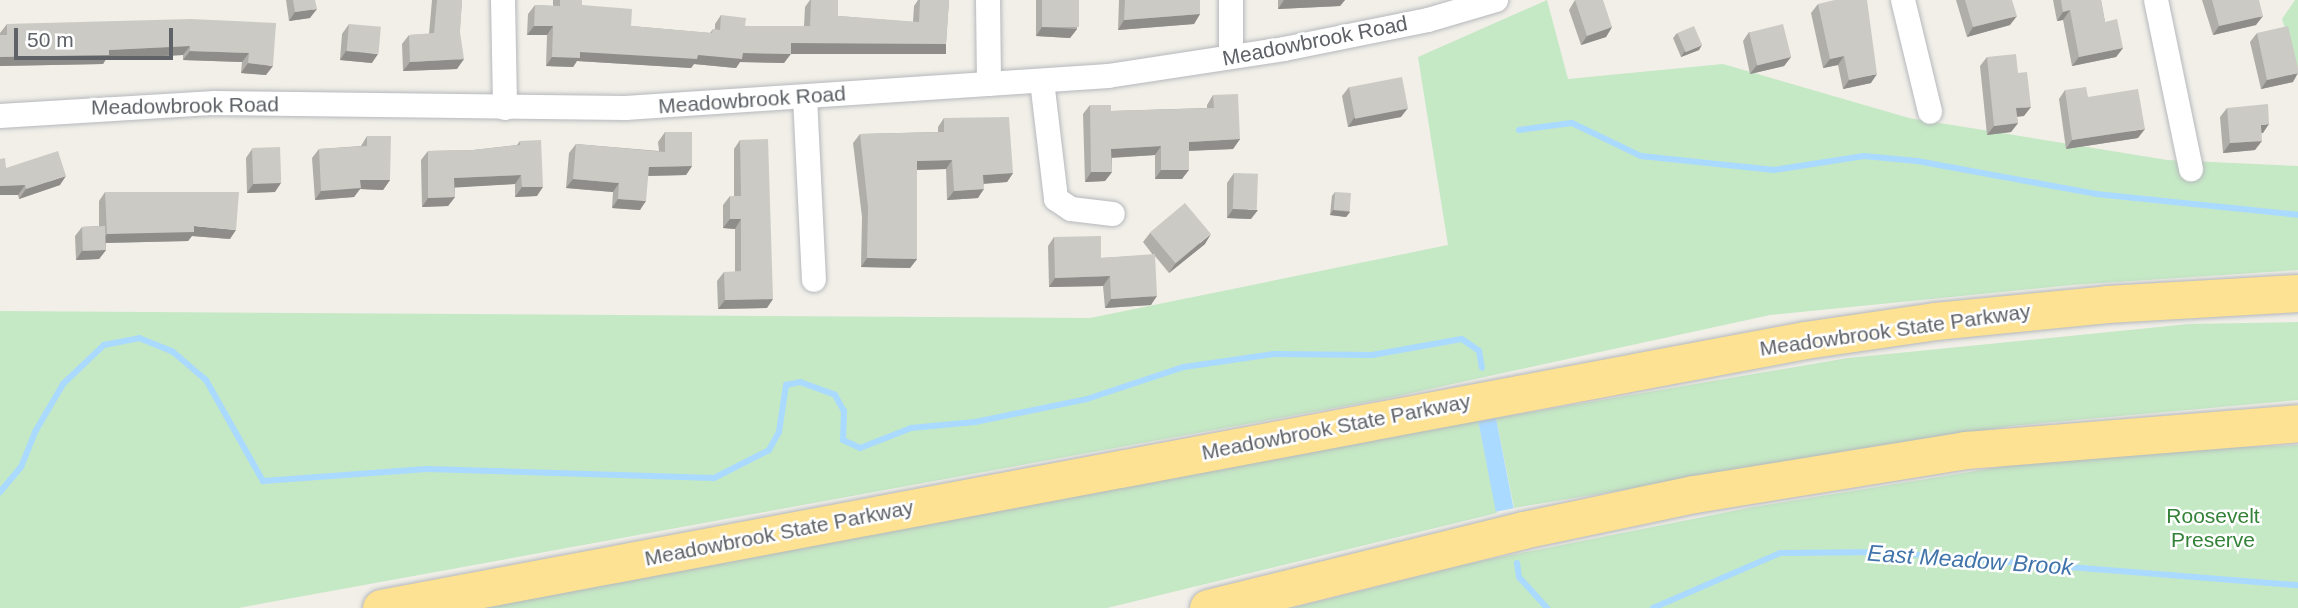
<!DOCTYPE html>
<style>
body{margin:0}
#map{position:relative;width:2298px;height:608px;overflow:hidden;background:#f1efe8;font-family:Helvetica,sans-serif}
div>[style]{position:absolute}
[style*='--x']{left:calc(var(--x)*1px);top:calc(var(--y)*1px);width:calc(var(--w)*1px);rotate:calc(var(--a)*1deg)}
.green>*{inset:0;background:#c5e8c5}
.water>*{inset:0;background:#aadaff;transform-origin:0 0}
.stream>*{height:6px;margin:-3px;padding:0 3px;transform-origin:3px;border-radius:3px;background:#aadaff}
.roads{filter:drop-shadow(0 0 2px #b5b8bc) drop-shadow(0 0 2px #b5b8bc)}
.minor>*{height:24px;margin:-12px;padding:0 12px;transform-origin:12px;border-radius:12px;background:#fff}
.highway>*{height:37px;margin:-18.5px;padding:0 18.5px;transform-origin:18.5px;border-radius:18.5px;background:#fde293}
.wall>*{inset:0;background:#afaea9}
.shaded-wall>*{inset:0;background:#8f8d8a;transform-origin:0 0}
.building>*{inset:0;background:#cccac5;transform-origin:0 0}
span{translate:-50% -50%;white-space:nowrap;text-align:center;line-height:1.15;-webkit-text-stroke:5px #fff;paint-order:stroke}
.street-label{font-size:21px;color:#5f6368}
.park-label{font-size:21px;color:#348238}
.water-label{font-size:23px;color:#4174aa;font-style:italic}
.scale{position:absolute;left:14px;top:28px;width:159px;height:32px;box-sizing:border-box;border:4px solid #5f6368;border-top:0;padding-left:9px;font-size:21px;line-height:24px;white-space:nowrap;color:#5f6368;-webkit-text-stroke:5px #fff;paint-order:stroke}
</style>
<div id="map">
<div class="green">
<div style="clip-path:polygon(1547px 0,1568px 79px,1723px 64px,1909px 118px,2167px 160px,2298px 166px,2298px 270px,2072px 285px,1770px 315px,1384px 399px,238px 608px,0 608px,0 311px,1090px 318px,1448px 245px,1418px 57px)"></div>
<div style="clip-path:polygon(2295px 0,2298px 0,2298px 69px,2282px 19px)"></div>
<div style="clip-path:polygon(2298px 322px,2298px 400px,2011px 426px,1514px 508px,1496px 418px,1848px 358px,2189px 324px)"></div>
<div style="clip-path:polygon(1478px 420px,1497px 513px,1107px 608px,478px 608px)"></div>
<div style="clip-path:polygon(2298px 445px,2298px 608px,1292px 608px,1471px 563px,1753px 507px,2087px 453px)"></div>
</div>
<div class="water">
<div style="left:1496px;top:418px;width:92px;height:18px;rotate:79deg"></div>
</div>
<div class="stream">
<div style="--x:1519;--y:130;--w:53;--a:-7.5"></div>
<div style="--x:1572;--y:123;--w:76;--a:25.6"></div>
<div style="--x:1641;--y:156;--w:134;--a:6"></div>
<div style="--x:1774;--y:170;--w:91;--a:-8.8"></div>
<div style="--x:1864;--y:156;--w:53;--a:5.4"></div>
<div style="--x:1917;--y:161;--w:182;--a:10.4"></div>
<div style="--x:2096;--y:194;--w:203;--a:5.9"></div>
<div style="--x:0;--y:492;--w:33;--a:-50"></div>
<div style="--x:21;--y:467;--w:38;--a:-68"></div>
<div style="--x:35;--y:432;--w:56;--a:-59.7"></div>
<div style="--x:63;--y:384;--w:57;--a:-43.6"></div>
<div style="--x:104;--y:345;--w:36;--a:-11"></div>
<div style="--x:139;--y:338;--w:35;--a:22"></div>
<div style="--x:172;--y:351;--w:45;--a:40.5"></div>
<div style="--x:206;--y:380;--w:116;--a:60.6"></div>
<div style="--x:263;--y:481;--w:164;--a:-4.2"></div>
<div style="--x:427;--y:469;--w:287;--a:1.8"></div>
<div style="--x:714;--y:478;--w:62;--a:-27"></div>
<div style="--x:769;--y:450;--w:21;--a:-61"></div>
<div style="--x:779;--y:432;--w:48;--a:-81.5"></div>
<div style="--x:786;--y:385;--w:14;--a:-12"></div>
<div style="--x:800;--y:382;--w:37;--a:20"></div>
<div style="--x:835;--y:395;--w:18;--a:61"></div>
<div style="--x:844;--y:411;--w:29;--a:92"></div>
<div style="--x:843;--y:440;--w:19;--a:25"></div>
<div style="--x:860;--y:448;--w:55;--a:-21.4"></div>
<div style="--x:911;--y:428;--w:64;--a:-5.4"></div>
<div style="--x:975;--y:422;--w:114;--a:-11.6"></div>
<div style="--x:1087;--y:399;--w:102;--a:-18.3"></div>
<div style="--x:1184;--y:367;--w:91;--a:-8.2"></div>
<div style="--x:1274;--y:354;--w:98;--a:0.6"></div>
<div style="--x:1372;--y:355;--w:91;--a:-10.1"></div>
<div style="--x:1462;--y:339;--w:21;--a:35"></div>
<div style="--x:1479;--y:351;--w:17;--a:80"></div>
<div style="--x:1517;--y:563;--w:14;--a:82"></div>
<div style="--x:1519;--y:577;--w:42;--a:47.9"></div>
<div style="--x:1653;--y:608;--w:138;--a:-23.4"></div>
<div style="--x:1780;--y:553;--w:104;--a:-0.6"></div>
<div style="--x:1884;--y:552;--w:415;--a:4.6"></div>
</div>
<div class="roads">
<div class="minor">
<div style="--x:503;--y:0;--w:108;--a:88.9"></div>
<div style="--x:988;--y:0;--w:84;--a:89.3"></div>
<div style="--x:1231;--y:0;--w:57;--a:90"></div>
<div style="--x:1903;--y:0;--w:115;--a:76.4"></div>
<div style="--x:2156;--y:0;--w:173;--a:78.3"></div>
<div style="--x:1042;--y:81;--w:119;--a:83.2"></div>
<div style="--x:1056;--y:199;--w:18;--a:34"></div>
<div style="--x:1071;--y:209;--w:42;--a:6.8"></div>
<div style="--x:805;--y:97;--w:183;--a:87.2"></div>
<div style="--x:0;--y:116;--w:215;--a:-3.5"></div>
<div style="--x:215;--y:103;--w:411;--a:0.7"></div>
<div style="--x:626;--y:108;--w:483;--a:-3.8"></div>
<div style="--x:1108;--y:76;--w:178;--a:-8.7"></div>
<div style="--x:1284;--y:49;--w:147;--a:-11.4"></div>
<div style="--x:1428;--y:20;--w:71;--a:-16.4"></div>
</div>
<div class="highway">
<div style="--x:381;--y:608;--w:1449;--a:-10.66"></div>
<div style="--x:1805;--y:340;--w:131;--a:-8.3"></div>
<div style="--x:1935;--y:321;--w:173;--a:-5.6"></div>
<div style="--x:2107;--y:304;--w:191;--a:-3.3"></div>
<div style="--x:1208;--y:608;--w:325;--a:-13.9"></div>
<div style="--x:1523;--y:530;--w:175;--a:-11.9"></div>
<div style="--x:1694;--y:494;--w:276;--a:-9.2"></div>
<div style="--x:1966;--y:450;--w:333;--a:-4.6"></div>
</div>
</div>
<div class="wall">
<div style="clip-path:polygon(286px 0,315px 0,310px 18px,289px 21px)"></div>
<div style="clip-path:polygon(432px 0,462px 0,457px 69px,403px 71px,402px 44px,409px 35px,429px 34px)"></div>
<div style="clip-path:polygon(553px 0,582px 0,582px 5px,631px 26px,710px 33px,713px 29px,715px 29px,715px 24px,721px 15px,745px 26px,804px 26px,805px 7px,810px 0,838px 0,838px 16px,913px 22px,914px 6px,918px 0,949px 0,946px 44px,940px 53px,791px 52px,784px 63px,740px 62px,736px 68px,694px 64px,691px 68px,577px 61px,573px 67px,546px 66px,547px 35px,527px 35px,528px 14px,535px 5px,553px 6px)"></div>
<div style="clip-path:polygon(1036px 0,1079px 0,1077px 29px,1070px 38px,1036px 36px)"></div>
<div style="clip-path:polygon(1119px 0,1200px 0,1200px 14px,1194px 24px,1118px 30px)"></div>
<div style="clip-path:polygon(1278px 0,1345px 0,1340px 6px,1278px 9px)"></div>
<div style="clip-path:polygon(1575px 0,1612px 27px,1606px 37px,1581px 45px,1569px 10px)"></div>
<div style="clip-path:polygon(1956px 0,2012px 0,2010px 25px,1967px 37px)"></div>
<div style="clip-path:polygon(2053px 0,2101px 0,2105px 22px,2123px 48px,2116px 57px,2072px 66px,2063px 20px,2057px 21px)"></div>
<div style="clip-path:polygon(2202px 0,2259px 0,2256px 25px,2213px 35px)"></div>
<div style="clip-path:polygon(1818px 4px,1871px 83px,1843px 89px,1838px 65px,1823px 68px,1811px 13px)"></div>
<div style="clip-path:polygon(276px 23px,266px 75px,241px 73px,242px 62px,183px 60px,183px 55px,106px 59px,103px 64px,0 66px,0 33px,7px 24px)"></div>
<div style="clip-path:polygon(349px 24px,372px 63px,340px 60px,342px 34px)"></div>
<div style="clip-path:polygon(1749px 32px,1791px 57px,1784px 66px,1750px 74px,1743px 41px)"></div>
<div style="clip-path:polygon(1677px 33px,1699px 50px,1681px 57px,1673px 38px)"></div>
<div style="clip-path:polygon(2257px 33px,2293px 82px,2261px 89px,2250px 42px)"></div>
<div style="clip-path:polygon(1987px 57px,2018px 73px,2024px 116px,2017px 117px,2018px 123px,2011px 132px,1987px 135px,1980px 66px)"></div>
<div style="clip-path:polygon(1349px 87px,1401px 117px,1348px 127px,1342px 96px)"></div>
<div style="clip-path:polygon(2065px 90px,2088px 97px,2138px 138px,2066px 149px,2059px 99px)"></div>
<div style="clip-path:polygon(1213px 95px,1240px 139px,1233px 149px,1189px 151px,1182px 179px,1155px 179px,1155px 155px,1112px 158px,1112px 172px,1105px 181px,1085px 182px,1083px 114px,1090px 105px,1111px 111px,1207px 108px,1207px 105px)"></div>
<div style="clip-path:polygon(2227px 108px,2263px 133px,2261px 133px,2255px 150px,2223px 153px,2220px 117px)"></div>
<div style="clip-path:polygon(944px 118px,1013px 173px,1007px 182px,984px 184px,978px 198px,947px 200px,946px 169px,917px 170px,917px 259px,910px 268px,861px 267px,862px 217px,853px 143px,860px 134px,938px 132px,938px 127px)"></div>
<div style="clip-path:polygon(665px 132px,692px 166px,686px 175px,648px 176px,640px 210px,612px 208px,613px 192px,566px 188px,569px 153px,576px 144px,659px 151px,658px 142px)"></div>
<div style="clip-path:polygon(367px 136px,390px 180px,383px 190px,360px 189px,354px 197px,315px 200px,312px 158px,319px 149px,361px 146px)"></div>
<div style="clip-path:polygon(740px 140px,767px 308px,718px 309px,717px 281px,724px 272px,735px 272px,735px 229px,723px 228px,723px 205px,730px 196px,734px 196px,734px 149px)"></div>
<div style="clip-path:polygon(520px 141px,537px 196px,515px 197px,515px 184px,455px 187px,455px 197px,448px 206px,422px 207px,421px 160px,428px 151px,473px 150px,517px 145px)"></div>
<div style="clip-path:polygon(252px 149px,275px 192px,247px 193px,246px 158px)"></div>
<div style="clip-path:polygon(0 159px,6px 168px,60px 185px,19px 199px,18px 195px,0 195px)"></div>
<div style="clip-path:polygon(1234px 173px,1251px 219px,1227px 218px,1227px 183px)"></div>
<div style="clip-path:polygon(105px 192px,230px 239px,192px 236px,188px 241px,106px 243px,106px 250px,99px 259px,76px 260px,75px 236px,82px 227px,99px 226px,99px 201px)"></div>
<div style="clip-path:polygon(1335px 192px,1350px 212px,1346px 217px,1330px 215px,1332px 196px)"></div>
<div style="clip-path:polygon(1150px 233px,1205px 244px,1169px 273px,1155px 256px,1151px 305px,1105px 308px,1103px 286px,1049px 287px,1048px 246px,1054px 237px,1101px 258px,1153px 255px,1143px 242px)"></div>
</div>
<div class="shaded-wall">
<div style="clip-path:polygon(1284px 0,1345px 0,1340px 6px,1278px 9px)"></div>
<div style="clip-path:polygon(317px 9px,310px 18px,289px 21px,295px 12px)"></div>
<div style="clip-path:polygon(2070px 10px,2063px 20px,2057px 21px,2063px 12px)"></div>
<div style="clip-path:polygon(1200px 14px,1194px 24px,1118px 30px,1124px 20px)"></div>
<div style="clip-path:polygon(2017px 16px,2010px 25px,1967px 37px,1973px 27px)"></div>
<div style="clip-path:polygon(2263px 16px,2256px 25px,2213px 35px,2219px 26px)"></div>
<div style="clip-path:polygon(534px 26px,553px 26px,547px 35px,527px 35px)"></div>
<div style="clip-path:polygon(1042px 27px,1077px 29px,1070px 38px,1036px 36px)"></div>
<div style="clip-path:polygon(1612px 27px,1606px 37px,1581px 45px,1587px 36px)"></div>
<div style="left:791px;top:43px;width:155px;height:11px"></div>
<div style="clip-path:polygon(1702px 45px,1699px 50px,1681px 57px,1684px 52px)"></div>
<div style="clip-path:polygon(190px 46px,183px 55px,106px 59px,103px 64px,0 66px,0 57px,109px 50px)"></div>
<div style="clip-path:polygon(2123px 48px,2116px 57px,2072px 66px,2079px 57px)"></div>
<div style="clip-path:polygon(190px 51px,249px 53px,242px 62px,183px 60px)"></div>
<div style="clip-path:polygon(346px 51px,378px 54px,372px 63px,340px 60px)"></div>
<div style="clip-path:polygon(580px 52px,698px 55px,743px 53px,791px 54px,784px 63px,740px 62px,736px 68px,694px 64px,691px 68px,577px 61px,573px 67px,546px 66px,552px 57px)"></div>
<div style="clip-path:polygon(1844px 56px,1838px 65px,1823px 68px,1830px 59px)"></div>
<div style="clip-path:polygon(1791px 57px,1784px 66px,1750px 74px,1757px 65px)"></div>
<div style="clip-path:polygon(464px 59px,457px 69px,403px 71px,410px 62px)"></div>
<div style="clip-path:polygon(248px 63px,273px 66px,266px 75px,241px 73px)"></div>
<div style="clip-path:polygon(2298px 73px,2293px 82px,2261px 89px,2267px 80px)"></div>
<div style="clip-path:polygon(1877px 74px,1871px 83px,1843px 89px,1849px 80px)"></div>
<div style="clip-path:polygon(2031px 107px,2024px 116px,2010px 117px,2016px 108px)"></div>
<div style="clip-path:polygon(1408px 108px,1401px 117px,1348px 127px,1354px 118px)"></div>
<div style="clip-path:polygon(2018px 123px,2011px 132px,1987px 135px,1994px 126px)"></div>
<div style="clip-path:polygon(2269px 124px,2263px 133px,2254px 134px,2261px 125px)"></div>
<div style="clip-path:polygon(2145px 129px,2138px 138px,2066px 149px,2072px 140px)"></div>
<div style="clip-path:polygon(1240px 139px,1233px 149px,1182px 151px,1189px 142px)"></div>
<div style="clip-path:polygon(2262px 141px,2255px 150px,2223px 153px,2230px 143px)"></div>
<div style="clip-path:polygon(1161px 146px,1155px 155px,1105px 158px,1111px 149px)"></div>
<div style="clip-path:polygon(952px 160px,946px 169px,911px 170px,917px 161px)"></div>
<div style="clip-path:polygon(692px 166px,686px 175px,643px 176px,649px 167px)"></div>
<div style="clip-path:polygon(1161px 170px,1189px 170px,1182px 179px,1155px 179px)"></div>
<div style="clip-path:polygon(1091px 172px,1112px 172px,1105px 181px,1085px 182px)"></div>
<div style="clip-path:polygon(1013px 173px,1007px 182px,977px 184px,983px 175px)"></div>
<div style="clip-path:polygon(521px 175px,515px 184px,448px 188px,454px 178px)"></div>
<div style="clip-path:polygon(66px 176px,60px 185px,19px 199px,26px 189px)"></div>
<div style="clip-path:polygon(573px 179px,619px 183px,613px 192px,566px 188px)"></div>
<div style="clip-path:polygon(360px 180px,390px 180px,383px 190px,360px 189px,354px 197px,315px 200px,321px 191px)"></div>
<div style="clip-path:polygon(254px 183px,281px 183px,275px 192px,247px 193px)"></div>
<div style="clip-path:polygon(25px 185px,18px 195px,0 195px,0 186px)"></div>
<div style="clip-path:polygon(522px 187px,543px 187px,537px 196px,515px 197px)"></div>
<div style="clip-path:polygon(984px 189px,978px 198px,947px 200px,954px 191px)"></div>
<div style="clip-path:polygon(455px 197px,448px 206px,422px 207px,428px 198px)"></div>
<div style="clip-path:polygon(618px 199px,646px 201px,640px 210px,612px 208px)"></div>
<div style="clip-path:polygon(1233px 209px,1258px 210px,1251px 219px,1227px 218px)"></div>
<div style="clip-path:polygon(1333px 210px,1350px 212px,1346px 217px,1330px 215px)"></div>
<div style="clip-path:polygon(730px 219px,741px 219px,735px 229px,723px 228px)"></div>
<div style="clip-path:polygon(194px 226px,236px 230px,230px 239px,192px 236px,188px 241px,100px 243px,107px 234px)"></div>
<div style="clip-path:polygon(1211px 234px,1205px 244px,1169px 273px,1175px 264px)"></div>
<div style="clip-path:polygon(106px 250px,99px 259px,76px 260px,82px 251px)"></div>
<div style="clip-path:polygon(867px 258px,917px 259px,910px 268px,861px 267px)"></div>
<div style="clip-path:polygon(1110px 276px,1103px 286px,1049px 287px,1055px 278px)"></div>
<div style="clip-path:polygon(1157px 296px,1151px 305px,1105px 308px,1111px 299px)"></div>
<div style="clip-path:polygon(773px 299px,767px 308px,718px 309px,725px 300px)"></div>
</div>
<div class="building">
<div style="clip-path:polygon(293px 0,315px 0,317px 9px,295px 12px)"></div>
<div style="clip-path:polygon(437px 0,462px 0,460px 32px,464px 59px,410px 62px,409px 35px,434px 33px)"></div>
<div style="clip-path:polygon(560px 0,582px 0,582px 5px,632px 9px,631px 26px,712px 33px,713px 29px,720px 30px,721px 15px,746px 18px,745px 26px,810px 26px,811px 0,838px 0,838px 16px,919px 22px,920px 0,949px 0,946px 44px,791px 43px,791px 54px,743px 53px,742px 59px,698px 55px,697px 59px,580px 52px,580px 58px,552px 57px,553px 26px,534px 26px,535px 5px,560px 6px)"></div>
<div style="left:1042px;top:0;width:37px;height:27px"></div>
<div style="clip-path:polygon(1125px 0,1200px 0,1200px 14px,1124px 20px)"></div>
<div style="clip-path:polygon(1575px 0,1603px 0,1612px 27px,1587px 36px)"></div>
<div style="clip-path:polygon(1835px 0,1867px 0,1877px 74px,1849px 80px,1844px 56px,1830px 59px,1818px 4px)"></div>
<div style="clip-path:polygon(1965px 0,2012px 0,2017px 16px,1973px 27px)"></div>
<div style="clip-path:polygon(2061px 0,2101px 0,2105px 22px,2117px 19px,2123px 48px,2079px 57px,2070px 10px,2063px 12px)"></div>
<div style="clip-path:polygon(2212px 0,2259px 0,2263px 16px,2219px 26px)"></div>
<div style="clip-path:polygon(191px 19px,276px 23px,273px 66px,248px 63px,249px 53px,190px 51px,190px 46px,109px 50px,109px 55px,0 57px,0 35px,7px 35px,7px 24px)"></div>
<div style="left:349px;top:24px;width:32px;height:27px;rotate:5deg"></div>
<div style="left:1783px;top:24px;width:34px;height:35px;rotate:76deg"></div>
<div style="left:1694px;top:26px;width:21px;height:18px;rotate:67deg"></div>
<div style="clip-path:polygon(2288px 26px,2298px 68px,2298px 73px,2267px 80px,2257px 33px)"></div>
<div style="clip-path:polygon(2016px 54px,2018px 73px,2027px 72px,2031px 107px,2016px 108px,2018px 123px,1994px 126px,1987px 57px)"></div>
<div style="left:1402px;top:77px;width:32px;height:54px;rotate:79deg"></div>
<div style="clip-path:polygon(2086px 87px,2088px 97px,2138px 89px,2145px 129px,2072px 140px,2065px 90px)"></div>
<div style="clip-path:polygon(1238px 94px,1240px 139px,1189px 142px,1189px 170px,1161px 170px,1161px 146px,1111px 149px,1112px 172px,1091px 172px,1090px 105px,1111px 105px,1111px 111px,1214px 108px,1213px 95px)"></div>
<div style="clip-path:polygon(2268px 104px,2269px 124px,2261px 125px,2262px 141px,2230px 143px,2227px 108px)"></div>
<div style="clip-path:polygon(1009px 117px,1013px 173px,983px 175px,984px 189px,954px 191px,952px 160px,917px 161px,917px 259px,867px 258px,868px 207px,860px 134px,944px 132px,944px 118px)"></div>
<div style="clip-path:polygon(665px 132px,692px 132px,692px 166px,649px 167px,646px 201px,618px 199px,619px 183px,573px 179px,576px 144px,665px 152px)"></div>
<div style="clip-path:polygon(367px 136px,391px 136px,390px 180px,360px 180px,361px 188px,321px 191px,319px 149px,367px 146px)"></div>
<div style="clip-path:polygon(768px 139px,773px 299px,725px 300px,724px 272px,741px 271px,741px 219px,730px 219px,730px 196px,741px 196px,740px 140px)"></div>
<div style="clip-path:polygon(541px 140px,543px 187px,522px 187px,521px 175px,454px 178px,455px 197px,428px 198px,428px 151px,473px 150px,520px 145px,520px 141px)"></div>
<div style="left:280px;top:147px;width:36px;height:28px;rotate:88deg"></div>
<div style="clip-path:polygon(58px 151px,66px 176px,26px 189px,25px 185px,0 186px,0 159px,5px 158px,6px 168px)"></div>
<div style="left:1234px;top:173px;width:24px;height:36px;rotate:2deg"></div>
<div style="clip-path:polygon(105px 192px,239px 192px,236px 230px,194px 226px,194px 232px,107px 234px)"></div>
<div style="left:1335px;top:192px;width:16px;height:18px;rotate:4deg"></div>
<div style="left:1185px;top:203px;width:40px;height:46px;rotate:50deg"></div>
<div style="left:105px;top:226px;width:24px;height:23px;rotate:88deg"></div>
<div style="clip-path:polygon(1101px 236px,1101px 258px,1155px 254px,1157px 296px,1111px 299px,1110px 276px,1055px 278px,1054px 237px)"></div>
</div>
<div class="street-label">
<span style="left:1315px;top:41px;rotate:-11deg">Meadowbrook Road</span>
<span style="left:752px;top:100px;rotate:-4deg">Meadowbrook Road</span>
<span style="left:185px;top:106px;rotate:-1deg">Meadowbrook Road</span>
<span style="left:1895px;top:330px;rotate:-8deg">Meadowbrook State Parkway</span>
<span style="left:1336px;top:427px;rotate:-11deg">Meadowbrook State Parkway</span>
<span style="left:779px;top:533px;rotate:-11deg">Meadowbrook State Parkway</span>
</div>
<div class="park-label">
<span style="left:2213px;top:528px">Roosevelt<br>Preserve</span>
</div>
<div class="water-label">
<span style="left:1970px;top:560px;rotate:4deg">East Meadow Brook</span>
</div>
<div class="scale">50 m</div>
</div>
